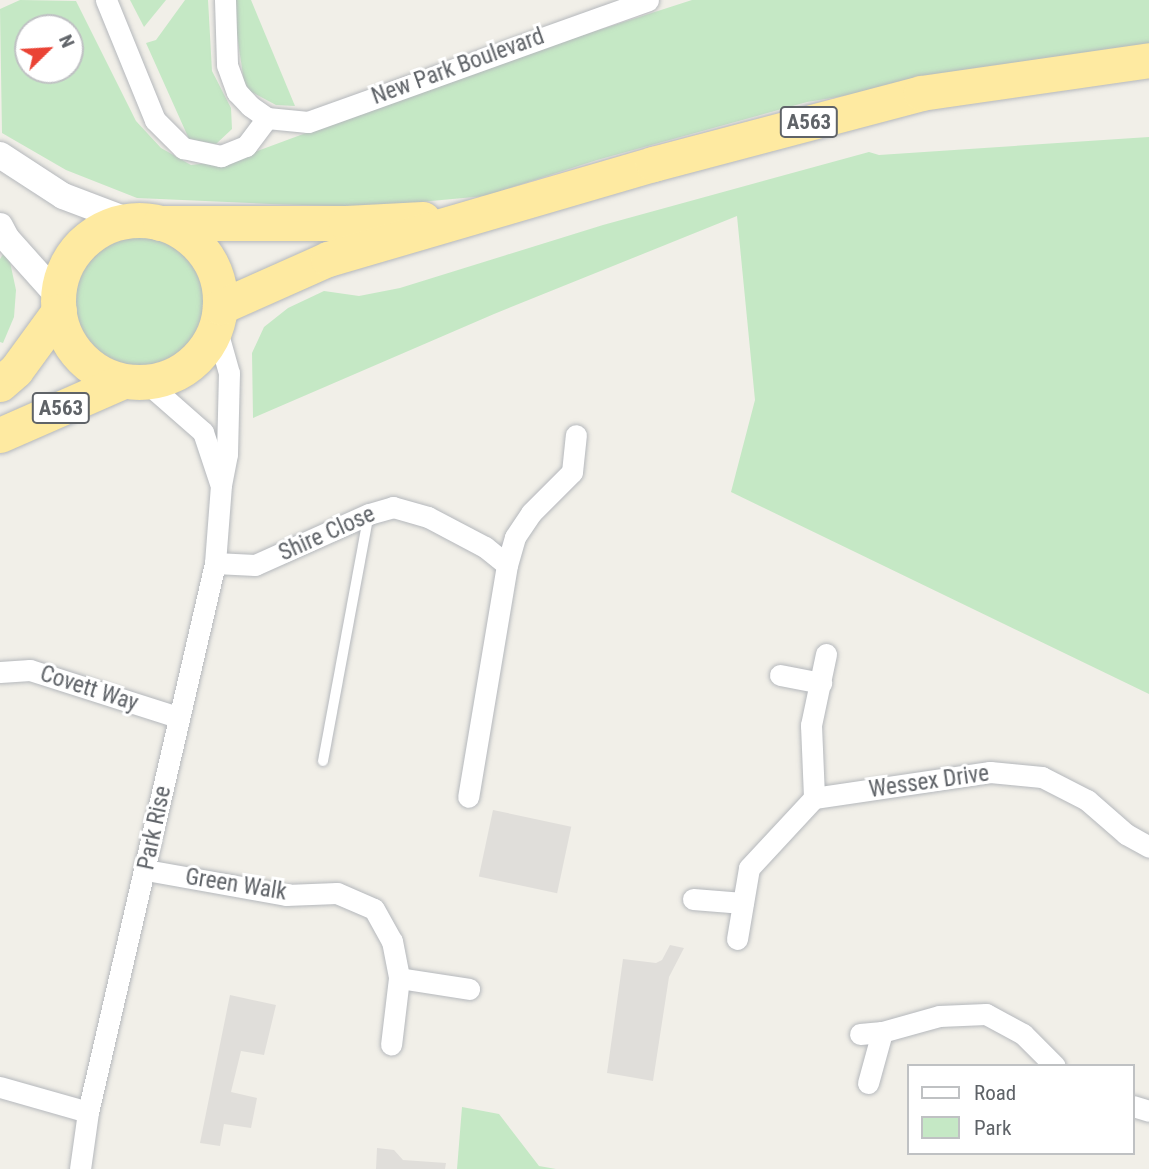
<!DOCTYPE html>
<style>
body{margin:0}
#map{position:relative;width:1149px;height:1169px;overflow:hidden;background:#f1efe8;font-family:"Roboto Condensed",sans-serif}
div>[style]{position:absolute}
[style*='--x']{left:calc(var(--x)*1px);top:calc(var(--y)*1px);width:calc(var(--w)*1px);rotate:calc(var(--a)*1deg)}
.industrial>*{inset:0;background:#e0deda;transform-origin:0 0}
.green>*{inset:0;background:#c5e8c5}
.round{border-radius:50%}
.roads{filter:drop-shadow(0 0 2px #b5b8bc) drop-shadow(0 0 2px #b5b8bc)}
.service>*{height:10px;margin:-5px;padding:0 5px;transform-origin:5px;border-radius:5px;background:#fff}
.minor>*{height:21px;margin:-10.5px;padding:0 10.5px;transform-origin:10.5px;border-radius:10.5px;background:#fff}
.tertiary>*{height:26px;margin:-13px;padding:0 13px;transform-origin:13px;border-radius:13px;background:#fff}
.trunk>*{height:35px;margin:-17.5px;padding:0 17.5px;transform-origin:17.5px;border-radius:17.5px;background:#feeaa1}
.trunk>.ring{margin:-17.5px;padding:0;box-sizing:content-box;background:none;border:35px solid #feeaa1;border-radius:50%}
span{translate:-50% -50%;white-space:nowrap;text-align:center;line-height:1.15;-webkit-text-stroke:6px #fff;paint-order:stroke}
.shield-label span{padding:2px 5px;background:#fff;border:2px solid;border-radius:5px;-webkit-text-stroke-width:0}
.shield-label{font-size:21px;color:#5f6368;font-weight:700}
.street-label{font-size:23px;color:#5f6368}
.legend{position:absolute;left:907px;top:1064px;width:228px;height:91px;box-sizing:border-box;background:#fff;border:2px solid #bfc1c3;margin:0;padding:9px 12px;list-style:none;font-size:21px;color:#5f6368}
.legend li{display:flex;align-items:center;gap:14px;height:35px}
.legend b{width:35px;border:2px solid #bfc1c3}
.north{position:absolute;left:14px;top:14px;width:70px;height:70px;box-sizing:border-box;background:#fff;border:2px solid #bfc1c3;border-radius:50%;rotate:66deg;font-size:19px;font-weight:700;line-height:28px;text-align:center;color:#5f6368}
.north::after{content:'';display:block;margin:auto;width:24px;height:32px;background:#ea4335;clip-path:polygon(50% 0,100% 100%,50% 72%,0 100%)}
</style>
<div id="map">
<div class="industrial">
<div style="left:493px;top:810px;width:80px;height:68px;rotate:12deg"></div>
<div style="clip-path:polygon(670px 945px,684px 948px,669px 977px,653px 1081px,607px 1073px,623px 959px,656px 963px,662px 960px)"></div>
<div style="clip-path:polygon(230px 995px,276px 1005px,264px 1055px,241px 1051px,231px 1092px,257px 1098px,251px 1128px,224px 1124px,220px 1146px,200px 1143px)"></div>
<div style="clip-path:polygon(377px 1148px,394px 1150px,403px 1160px,446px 1163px,445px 1169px,376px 1169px)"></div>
</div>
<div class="green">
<div style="clip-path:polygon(evenodd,20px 0,76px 1px,136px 121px,161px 148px,191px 165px,233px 160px,487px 66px,692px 0,1149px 0,1149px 49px,1083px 57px,807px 102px,597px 160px,485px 196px,366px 207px,270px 204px,137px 198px,66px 170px,2px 133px,0 9px,20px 0,28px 28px,70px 28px,70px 70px,28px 70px,28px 28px)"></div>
<div style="clip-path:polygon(130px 0,166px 0,144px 27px)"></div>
<div style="clip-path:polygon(185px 0,208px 0,212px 71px,231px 108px,232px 129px,216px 144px,189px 139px,146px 43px,156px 40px)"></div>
<div style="clip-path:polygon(232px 0,251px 0,295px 106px,276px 105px,250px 91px,244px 82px)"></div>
<div style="clip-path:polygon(1149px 137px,1149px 694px,731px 492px,755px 400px,737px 216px,494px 314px,253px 418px,252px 353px,264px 327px,288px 308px,324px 291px,359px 296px,400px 288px,603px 225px,869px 152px,879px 155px)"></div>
<div class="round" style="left:74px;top:237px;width:130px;height:130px"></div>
<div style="clip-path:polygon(7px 248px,16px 290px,14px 317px,3px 343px,0 342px,0 259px)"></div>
<div style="clip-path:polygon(462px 1107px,499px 1114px,539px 1166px,556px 1169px,457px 1169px)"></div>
</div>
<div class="roads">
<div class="service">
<div style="--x:323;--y:761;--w:251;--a:-79.5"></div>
</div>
<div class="minor">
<div style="--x:106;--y:0;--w:130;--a:67.8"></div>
<div style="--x:155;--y:120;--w:40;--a:45"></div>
<div style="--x:183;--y:148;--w:39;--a:12"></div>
<div style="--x:221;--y:156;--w:27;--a:-22"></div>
<div style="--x:246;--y:146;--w:35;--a:-53"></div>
<div style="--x:267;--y:118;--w:41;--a:5.6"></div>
<div style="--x:308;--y:122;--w:361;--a:-19.7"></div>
<div style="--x:225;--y:0;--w:65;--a:88.2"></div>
<div style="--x:227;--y:65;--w:29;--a:70"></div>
<div style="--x:237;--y:92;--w:19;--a:47"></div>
<div style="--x:250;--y:106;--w:21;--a:35"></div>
<div style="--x:146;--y:382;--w:76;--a:41.3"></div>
<div style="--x:203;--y:432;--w:54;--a:71.6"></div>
<div style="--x:215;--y:563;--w:40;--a:2.9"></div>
<div style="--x:255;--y:565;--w:125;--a:-24.1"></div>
<div style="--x:369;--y:514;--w:25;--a:-16"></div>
<div style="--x:393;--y:507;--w:36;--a:16"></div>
<div style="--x:428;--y:517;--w:64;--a:27.8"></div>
<div style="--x:485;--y:547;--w:28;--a:39"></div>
<div style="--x:507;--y:565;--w:235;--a:99.5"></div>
<div style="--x:507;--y:565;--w:29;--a:-74"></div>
<div style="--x:515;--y:537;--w:29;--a:-56"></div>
<div style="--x:531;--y:513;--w:58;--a:-45"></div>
<div style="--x:572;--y:472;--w:37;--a:-84"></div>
<div style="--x:826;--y:654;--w:73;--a:101.9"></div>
<div style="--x:811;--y:725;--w:73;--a:87.6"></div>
<div style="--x:814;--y:798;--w:178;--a:-8.4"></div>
<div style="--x:990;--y:772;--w:52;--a:5.5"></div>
<div style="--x:1042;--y:777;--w:51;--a:27.1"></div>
<div style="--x:1087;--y:800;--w:52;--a:41.1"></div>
<div style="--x:1126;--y:834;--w:26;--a:29"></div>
<div style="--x:0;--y:672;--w:30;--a:-4"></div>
<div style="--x:30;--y:670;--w:154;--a:17.7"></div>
<div style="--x:780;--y:675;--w:42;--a:11"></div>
<div style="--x:146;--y:870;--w:142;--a:10.1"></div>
<div style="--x:286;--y:895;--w:51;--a:-2.2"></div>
<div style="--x:337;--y:893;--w:40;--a:23.4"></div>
<div style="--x:374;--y:909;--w:37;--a:61"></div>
<div style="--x:392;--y:941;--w:38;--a:79"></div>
<div style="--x:399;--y:978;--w:67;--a:96.8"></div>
<div style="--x:693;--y:899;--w:50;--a:4.6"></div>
<div style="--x:737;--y:939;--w:72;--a:-80.4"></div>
<div style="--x:749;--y:868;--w:96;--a:-47.1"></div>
<div style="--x:399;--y:978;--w:71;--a:8.9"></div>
<div style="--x:860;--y:1034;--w:22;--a:-5"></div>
<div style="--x:882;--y:1032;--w:59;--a:-15.7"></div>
<div style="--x:939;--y:1016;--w:47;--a:-2.4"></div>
<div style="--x:986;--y:1014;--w:42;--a:28.4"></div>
<div style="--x:1023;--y:1034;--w:45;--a:45"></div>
<div style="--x:868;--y:1083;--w:53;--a:-74.6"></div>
<div style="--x:0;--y:1087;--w:91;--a:15.9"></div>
<div style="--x:1133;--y:1106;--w:17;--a:17"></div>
<div style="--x:80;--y:1169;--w:58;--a:-82"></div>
<div style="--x:88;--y:1112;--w:563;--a:-76.97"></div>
<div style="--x:215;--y:563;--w:78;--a:-85.6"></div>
<div style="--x:221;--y:485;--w:32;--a:-79"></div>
<div style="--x:227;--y:454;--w:81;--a:-88.6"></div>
<div style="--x:229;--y:373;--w:48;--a:-105.8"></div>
</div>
<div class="tertiary">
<div style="--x:0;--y:155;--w:75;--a:33.1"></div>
<div style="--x:63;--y:196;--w:71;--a:20.7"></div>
<div style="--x:0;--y:226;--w:15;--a:62"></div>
<div style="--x:7;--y:239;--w:76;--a:48.2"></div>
</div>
<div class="trunk">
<div class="ring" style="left:58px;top:220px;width:127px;height:127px"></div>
<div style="--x:160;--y:223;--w:186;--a:0"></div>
<div style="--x:346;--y:223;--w:77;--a:-3"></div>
<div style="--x:220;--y:307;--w:118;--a:-24"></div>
<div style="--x:328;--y:259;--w:339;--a:-16.3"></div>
<div style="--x:653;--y:164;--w:277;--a:-14.8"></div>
<div style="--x:921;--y:93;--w:230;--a:-8.2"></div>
<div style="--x:0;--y:384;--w:21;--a:-41"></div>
<div style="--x:16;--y:370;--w:73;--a:-53.9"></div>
<div style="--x:0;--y:435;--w:134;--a:-23.7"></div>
</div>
</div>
<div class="shield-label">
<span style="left:809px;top:122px">A563</span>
<span style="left:61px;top:408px">A563</span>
</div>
<div class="street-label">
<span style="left:458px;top:67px;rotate:-20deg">New Park Boulevard</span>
<span style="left:327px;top:534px;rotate:-24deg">Shire Close</span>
<span style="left:89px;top:689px;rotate:18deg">Covett Way</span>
<span style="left:929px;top:782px;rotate:-8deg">Wessex Drive</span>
<span style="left:155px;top:828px;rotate:-78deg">Park Rise</span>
<span style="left:236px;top:885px;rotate:9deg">Green Walk</span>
</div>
<ul class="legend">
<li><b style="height:9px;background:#fff"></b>Road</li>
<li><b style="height:19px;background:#c5e8c5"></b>Park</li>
</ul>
<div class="north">N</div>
</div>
